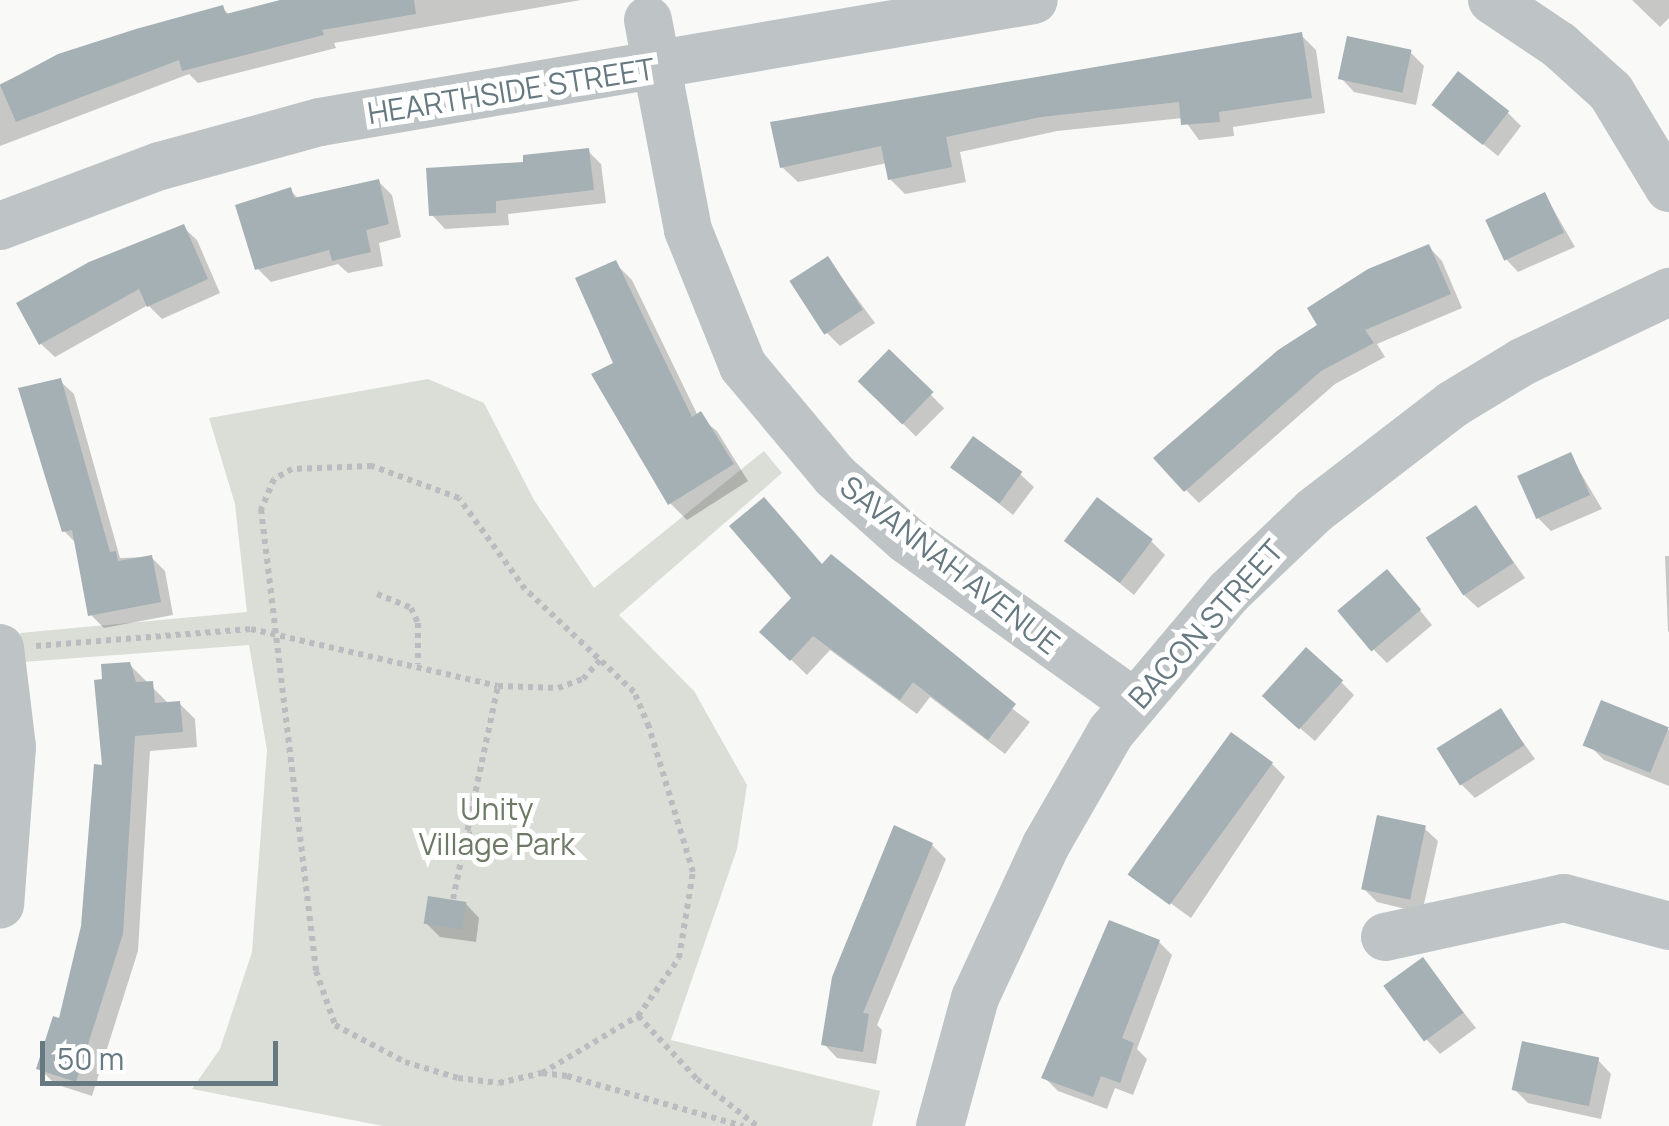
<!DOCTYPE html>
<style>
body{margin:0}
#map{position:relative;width:1669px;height:1126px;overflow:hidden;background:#f9f9f7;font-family:Manrope,sans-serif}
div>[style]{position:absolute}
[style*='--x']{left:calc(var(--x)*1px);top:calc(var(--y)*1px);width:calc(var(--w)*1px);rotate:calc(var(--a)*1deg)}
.green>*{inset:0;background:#daded7}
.shadow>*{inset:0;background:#0003;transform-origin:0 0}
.building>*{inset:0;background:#a5b0b4;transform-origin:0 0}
.path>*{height:6px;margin-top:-3px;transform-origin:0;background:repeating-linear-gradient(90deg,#b9bdbf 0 5px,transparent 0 10px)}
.minor>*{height:48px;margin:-24px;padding:0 24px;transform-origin:24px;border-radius:24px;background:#bec4c6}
span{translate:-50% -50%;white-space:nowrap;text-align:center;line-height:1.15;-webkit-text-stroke:10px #fff;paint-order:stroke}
.street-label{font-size:30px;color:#667880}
.park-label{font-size:30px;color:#6b7965}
.scale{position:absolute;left:40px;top:1041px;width:238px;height:45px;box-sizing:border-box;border:5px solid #667880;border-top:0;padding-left:12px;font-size:30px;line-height:35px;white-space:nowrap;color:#667880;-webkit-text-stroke:8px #fff;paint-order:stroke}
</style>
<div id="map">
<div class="green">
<div style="clip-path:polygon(428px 379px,484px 403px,534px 500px,594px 588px,764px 451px,782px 473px,619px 615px,694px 691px,747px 785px,737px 849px,671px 1040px,880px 1091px,872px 1126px,383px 1126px,192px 1089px,220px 1049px,252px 952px,267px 750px,249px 645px,23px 662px,20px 633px,247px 612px,235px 504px,209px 418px)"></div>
</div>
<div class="shadow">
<div style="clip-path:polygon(282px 0,581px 0,334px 43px,336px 48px,198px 83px,189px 74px,0 146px,0 84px,61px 56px,222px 8px,230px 15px)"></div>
<div style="clip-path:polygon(1632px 0,1669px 0,1669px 18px,1660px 27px)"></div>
<div style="clip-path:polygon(1301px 35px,1316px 50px,1325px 113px,1233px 127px,1234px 136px,1199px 140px,1183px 118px,1057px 131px,960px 152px,966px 182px,905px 194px,890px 179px,887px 163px,798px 182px,782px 167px)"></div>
<div style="clip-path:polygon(1410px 52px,1424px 66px,1416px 105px,1354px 92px,1341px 78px)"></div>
<div style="clip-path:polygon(1434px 105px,1508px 113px,1521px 126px,1498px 156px)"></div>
<div style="clip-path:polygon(588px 151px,601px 164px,606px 203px,508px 214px,509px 225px,445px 229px,432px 215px,526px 165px)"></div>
<div style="clip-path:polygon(378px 181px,392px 195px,401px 237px,379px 243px,383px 266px,348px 273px,338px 264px,271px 282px,258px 269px,290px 190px,299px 199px)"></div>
<div style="clip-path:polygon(1545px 195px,1575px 247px,1518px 272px,1505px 258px)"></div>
<div style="clip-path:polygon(183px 227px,197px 240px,220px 293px,162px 319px,148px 305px,55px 357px,41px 344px)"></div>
<div style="clip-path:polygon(1429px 247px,1442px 261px,1462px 308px,1377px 344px,1385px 357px,1335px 384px,1199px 503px,1186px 490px)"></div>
<div style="clip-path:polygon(828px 259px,875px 323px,840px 346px,826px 332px)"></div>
<div style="clip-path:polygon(615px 263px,632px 280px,698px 416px,717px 431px,748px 481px,687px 520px,670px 503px,616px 364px)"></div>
<div style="left:889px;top:353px;width:78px;height:40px;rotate:45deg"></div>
<div style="clip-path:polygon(60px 381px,74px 394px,120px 558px,151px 557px,165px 571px,173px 615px,104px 628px,90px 614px,77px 544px,64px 531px)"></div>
<div style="clip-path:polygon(1570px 455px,1602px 509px,1551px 531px,1538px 518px)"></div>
<div style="clip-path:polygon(953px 467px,1020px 474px,1034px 487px,1013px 515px)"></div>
<div style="clip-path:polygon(1476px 508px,1525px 578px,1478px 608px,1464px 595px)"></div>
<div style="clip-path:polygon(1067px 540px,1151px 541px,1165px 555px,1134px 595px)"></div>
<div style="clip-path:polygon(1665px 556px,1669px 556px,1669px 632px,1668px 631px)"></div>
<div style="clip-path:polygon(823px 566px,1030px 722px,1005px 754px,930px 697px,917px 714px,830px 650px,807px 675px,779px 648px)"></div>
<div style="clip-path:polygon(1400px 586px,1432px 625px,1387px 663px,1373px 649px)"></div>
<div style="clip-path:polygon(129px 664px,169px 704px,179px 703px,195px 719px,197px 747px,150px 751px,138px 951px,92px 1096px,55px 1084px,39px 1068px,61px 1022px,84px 927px,104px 767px)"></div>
<div style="clip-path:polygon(1341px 682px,1354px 695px,1315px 741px,1280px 711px)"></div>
<div style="clip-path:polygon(1603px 704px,1669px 730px,1669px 786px,1604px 760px,1590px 746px)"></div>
<div style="clip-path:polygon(1501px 711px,1535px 759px,1475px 798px,1461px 784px)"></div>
<div style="clip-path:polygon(1272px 764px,1285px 777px,1191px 918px,1136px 878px)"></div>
<div style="clip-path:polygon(1424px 828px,1438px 841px,1422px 913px,1377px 902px,1363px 888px)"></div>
<div style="clip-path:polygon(932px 845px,946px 859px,877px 1025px,882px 1030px,876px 1064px,837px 1058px,824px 1044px)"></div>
<div style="clip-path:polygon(466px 904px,479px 918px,476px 942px,440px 937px,426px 923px)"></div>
<div style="clip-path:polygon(1159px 942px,1172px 955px,1137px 1049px,1147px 1059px,1133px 1095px,1115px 1088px,1107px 1109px,1058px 1091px,1044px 1077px)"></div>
<div style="clip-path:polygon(1422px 960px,1476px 1028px,1440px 1054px,1427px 1040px)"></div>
<div style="clip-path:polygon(1598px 1060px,1611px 1074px,1601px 1119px,1528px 1103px,1514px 1089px)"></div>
</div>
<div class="building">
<div style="clip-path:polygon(280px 0,414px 0,416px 14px,322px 30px,324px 35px,182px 71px,179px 60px,16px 122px,0 85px,58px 54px,136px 29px,223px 5px,226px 14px)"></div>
<div style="clip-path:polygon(1302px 32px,1312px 98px,1219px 112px,1220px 122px,1181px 125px,1179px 102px,1041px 117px,946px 137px,952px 167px,888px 180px,881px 146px,780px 168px,770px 122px)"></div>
<div style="left:1347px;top:36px;width:66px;height:44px;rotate:12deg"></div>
<div style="left:1458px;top:71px;width:65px;height:43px;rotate:38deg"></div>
<div style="clip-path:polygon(589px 148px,594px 190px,496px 201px,496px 213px,429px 216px,426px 168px,523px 162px,523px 155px)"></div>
<div style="clip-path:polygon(379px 179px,389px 224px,366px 230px,371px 252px,332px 261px,329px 250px,255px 270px,235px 205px,291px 187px,294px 198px)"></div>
<div style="left:1545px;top:192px;width:45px;height:66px;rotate:65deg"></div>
<div style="clip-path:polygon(184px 224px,208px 279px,147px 307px,139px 289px,39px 345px,16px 303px,89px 262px)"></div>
<div style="clip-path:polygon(1429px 244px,1451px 294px,1365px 330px,1374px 343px,1321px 371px,1184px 492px,1153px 458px,1278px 350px,1317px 325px,1307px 308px,1368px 269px)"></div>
<div style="left:828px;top:256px;width:64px;height:46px;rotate:57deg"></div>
<div style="clip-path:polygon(616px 260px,692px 417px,701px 411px,734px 464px,668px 505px,591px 374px,613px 363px,575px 278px)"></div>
<div style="left:889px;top:349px;width:62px;height:45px;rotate:44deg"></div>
<div style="clip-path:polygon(61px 378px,110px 552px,116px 551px,118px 561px,152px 555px,161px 602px,88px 616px,72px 530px,62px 532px,18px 388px)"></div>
<div style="left:973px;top:436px;width:61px;height:39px;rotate:36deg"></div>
<div style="left:1571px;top:452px;width:47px;height:59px;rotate:66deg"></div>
<div style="clip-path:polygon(764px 497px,822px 564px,831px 554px,1016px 704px,988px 740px,913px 682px,900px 700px,813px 636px,790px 661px,759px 632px,791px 598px,729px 526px)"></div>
<div style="left:1097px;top:497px;width:70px;height:55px;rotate:37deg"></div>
<div style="left:1476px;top:505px;width:69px;height:60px;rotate:57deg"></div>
<div style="left:1387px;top:569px;width:53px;height:65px;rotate:50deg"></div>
<div style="left:1306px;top:647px;width:50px;height:66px;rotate:42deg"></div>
<div style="clip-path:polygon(130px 662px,136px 682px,153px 681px,155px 703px,180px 701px,183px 732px,135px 736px,123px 934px,76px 1082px,36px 1069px,53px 1016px,59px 1018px,81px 926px,94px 764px,102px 765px,94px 680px,102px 679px,101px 664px)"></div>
<div style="left:1601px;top:700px;width:73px;height:49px;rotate:22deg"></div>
<div style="left:1501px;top:708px;width:44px;height:76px;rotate:58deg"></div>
<div style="left:1231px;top:732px;width:52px;height:176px;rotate:36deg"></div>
<div style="left:1377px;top:815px;width:50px;height:76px;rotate:12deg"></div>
<div style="clip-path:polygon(894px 825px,933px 843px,863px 1013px,869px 1014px,863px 1052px,821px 1045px,832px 977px)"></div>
<div style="left:428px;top:896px;width:39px;height:28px;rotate:9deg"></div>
<div style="clip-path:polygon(1109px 920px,1160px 940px,1122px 1038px,1134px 1043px,1120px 1083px,1101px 1076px,1093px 1097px,1041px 1078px)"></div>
<div style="left:1423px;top:957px;width:69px;height:49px;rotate:54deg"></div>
<div style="left:1522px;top:1041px;width:79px;height:50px;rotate:12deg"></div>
</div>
<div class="path">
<div style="--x:377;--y:594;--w:37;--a:22"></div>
<div style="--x:411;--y:608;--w:17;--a:65"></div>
<div style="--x:418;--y:623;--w:41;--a:90"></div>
<div style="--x:36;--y:646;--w:216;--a:-4.5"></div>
<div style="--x:251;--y:629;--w:253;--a:13"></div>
<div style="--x:498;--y:686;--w:60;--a:1.9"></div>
<div style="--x:558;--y:688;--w:27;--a:-20"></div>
<div style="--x:583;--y:679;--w:27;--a:-48"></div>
<div style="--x:467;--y:834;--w:60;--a:9.6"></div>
<div style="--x:453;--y:899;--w:218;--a:-78.1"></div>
<div style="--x:638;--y:1016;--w:86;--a:46.9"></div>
<div style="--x:697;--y:1079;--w:76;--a:38.1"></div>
<div style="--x:542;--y:1073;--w:112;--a:-30.7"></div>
<div style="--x:638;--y:1016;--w:71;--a:-54.7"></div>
<div style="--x:679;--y:958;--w:87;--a:-80.8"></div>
<div style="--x:693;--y:872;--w:152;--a:-106.9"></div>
<div style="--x:649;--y:727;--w:38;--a:-113"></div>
<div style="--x:634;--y:692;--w:150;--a:-136.6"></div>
<div style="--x:525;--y:589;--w:112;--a:-126"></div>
<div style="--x:459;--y:498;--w:93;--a:-159.8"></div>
<div style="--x:372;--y:466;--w:80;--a:177.9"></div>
<div style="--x:292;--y:469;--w:21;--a:151"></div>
<div style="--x:274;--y:479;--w:33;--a:113"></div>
<div style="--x:261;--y:509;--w:465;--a:83.2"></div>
<div style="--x:316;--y:971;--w:57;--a:70.6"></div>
<div style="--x:335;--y:1025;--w:79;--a:27.9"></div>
<div style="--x:405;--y:1062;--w:55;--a:16.8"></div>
<div style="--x:458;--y:1078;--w:41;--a:7"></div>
<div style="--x:499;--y:1083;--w:44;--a:-13.1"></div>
<div style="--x:542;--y:1073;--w:25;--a:7"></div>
<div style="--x:567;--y:1076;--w:183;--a:15.9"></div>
</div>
<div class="minor">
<div style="--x:1492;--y:0;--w:81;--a:33.9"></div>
<div style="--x:1559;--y:45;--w:70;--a:42.1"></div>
<div style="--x:1611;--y:92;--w:112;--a:58.9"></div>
<div style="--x:648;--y:20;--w:214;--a:79.2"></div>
<div style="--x:688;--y:230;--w:147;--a:68"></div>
<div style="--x:743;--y:366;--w:143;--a:50.1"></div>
<div style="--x:835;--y:476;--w:96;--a:41.6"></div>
<div style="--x:907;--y:540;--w:278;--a:35.6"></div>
<div style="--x:0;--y:226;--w:171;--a:-20.6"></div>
<div style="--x:160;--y:166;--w:166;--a:-15.4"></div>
<div style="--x:320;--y:122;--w:724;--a:-9.7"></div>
<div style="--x:0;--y:648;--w:100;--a:83.1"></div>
<div style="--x:12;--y:747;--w:158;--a:94.3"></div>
<div style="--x:1385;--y:937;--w:183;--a:-12.3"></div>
<div style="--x:1564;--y:898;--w:109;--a:14.9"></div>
<div style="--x:940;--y:1126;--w:133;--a:-74.7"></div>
<div style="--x:975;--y:998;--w:169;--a:-65.1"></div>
<div style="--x:1046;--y:845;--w:130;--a:-60.1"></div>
<div style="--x:1111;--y:732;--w:183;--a:-49.9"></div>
<div style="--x:1229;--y:592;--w:117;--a:-43.6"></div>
<div style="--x:1314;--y:511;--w:175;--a:-37.6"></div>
<div style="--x:1453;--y:404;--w:81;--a:-31.3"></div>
<div style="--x:1522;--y:362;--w:163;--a:-25.5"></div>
</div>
<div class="street-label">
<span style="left:511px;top:91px;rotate:-9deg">HEARTHSIDE STREET</span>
<span style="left:950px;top:565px;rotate:38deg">SAVANNAH AVENUE</span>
<span style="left:1206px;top:624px;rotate:-48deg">BACON STREET</span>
</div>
<div class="park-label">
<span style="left:497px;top:826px">Unity<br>Village Park</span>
</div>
<div class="scale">50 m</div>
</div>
